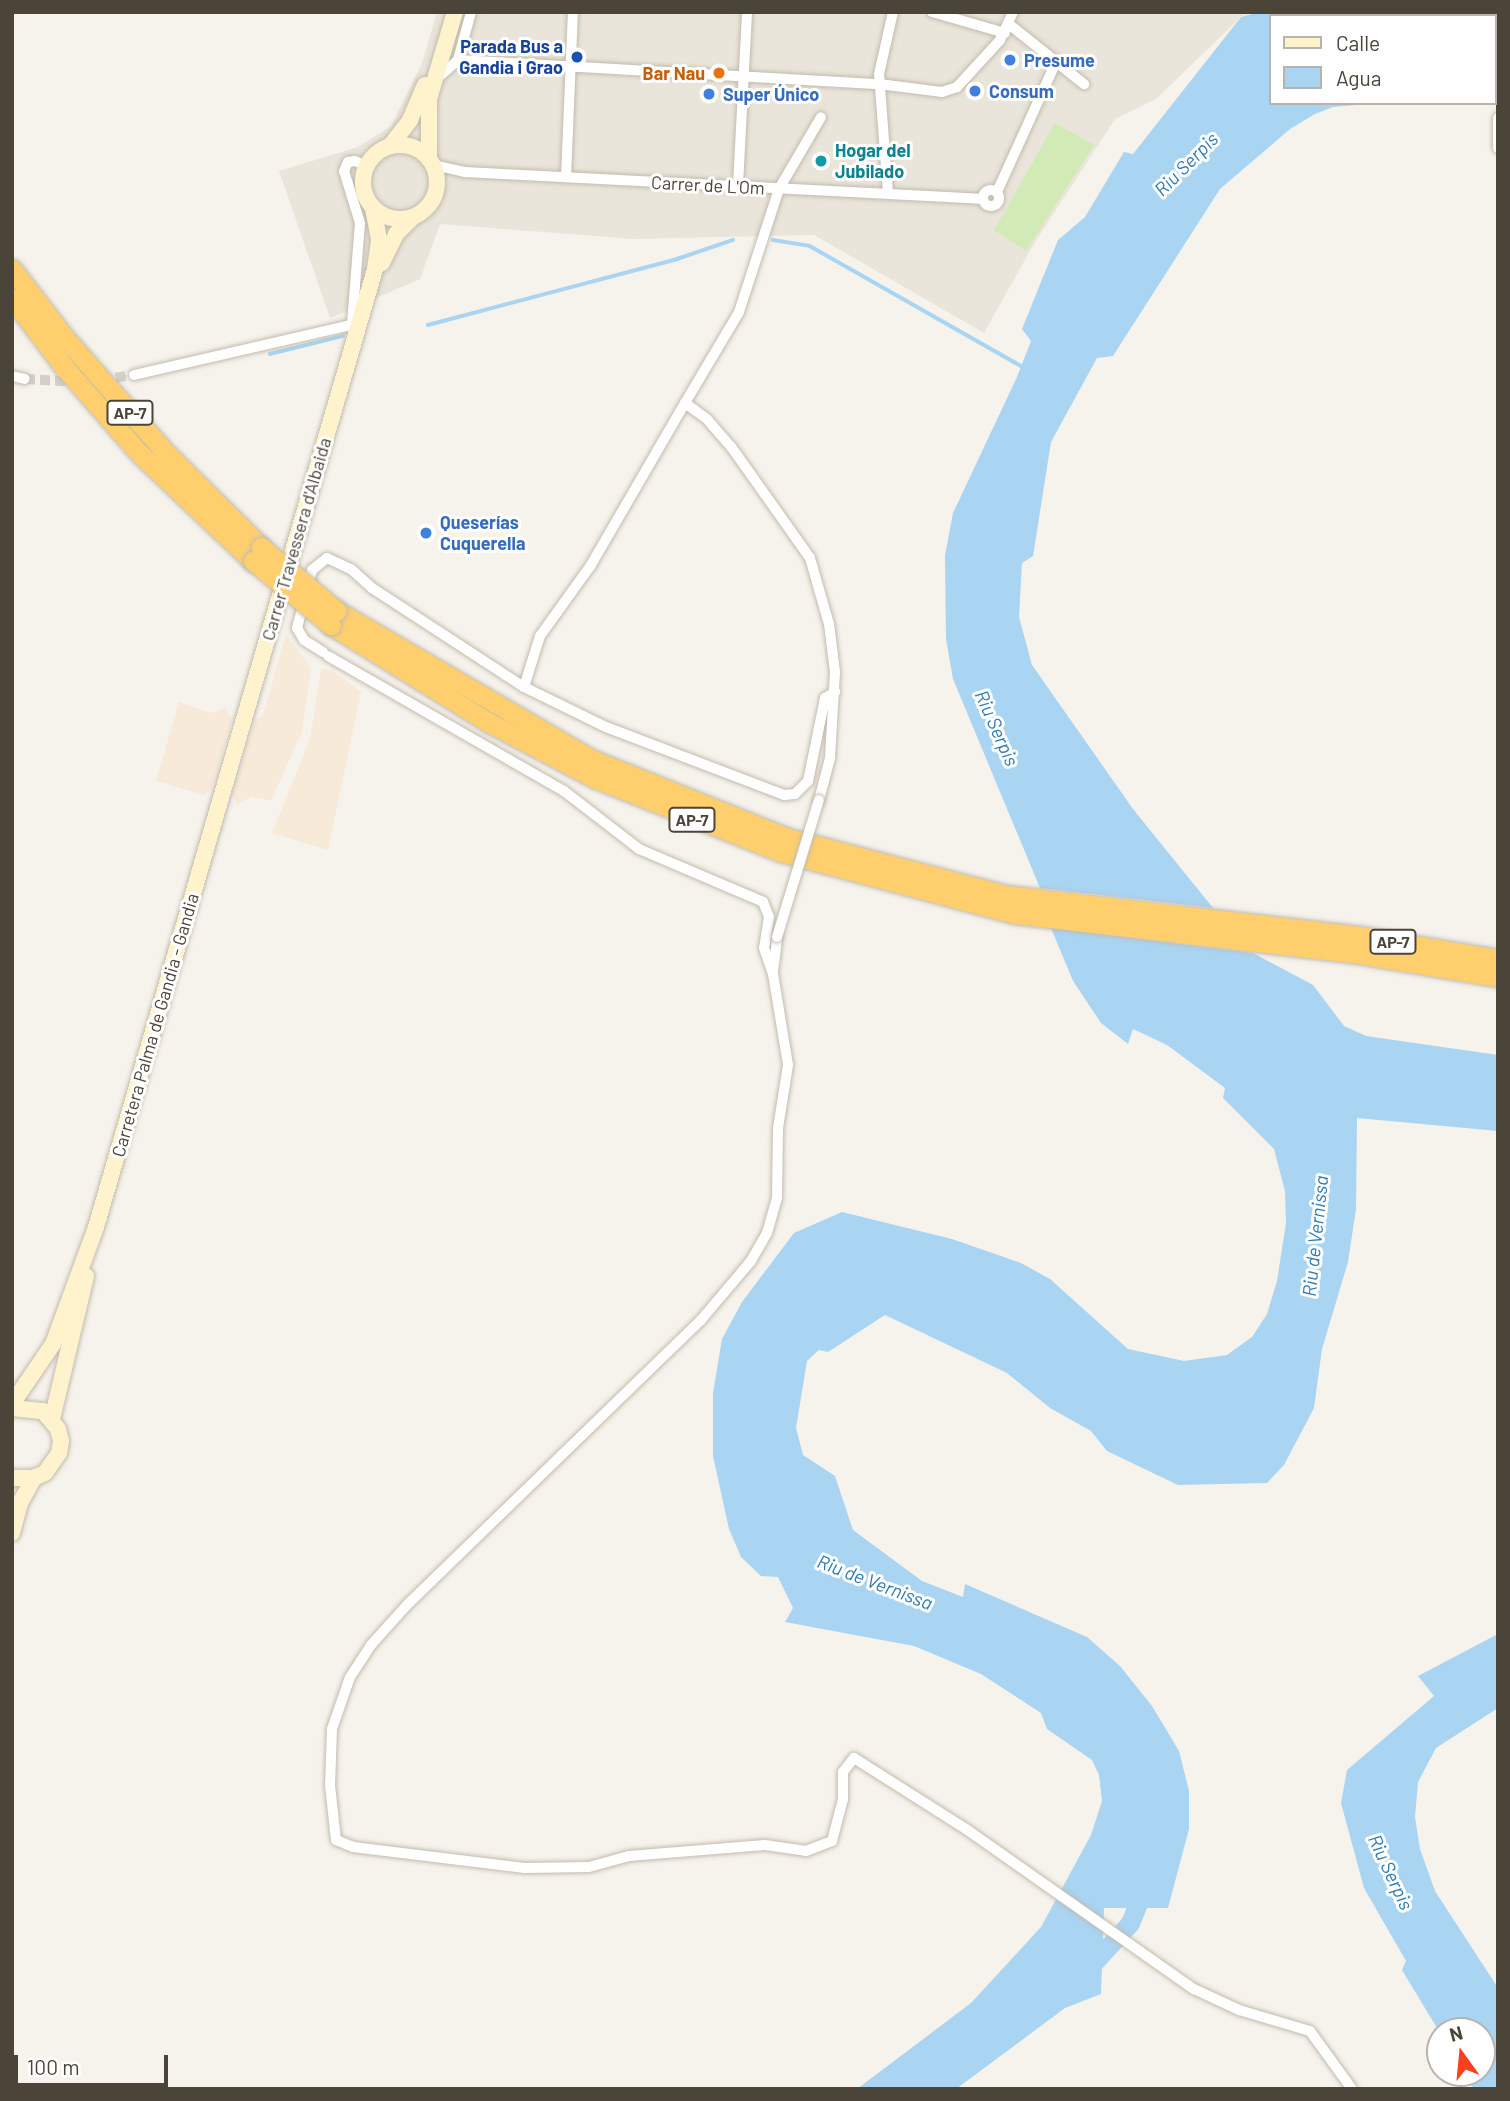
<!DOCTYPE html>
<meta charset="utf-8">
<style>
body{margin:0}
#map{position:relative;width:1510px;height:2101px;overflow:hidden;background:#f6f3ec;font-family:Barlow,sans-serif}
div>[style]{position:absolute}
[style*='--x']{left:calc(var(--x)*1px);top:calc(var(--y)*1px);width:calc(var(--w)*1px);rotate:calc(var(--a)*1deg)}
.residential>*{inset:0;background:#eae5da}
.commercial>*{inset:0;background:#f7ead8}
.green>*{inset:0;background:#d2eab5}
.water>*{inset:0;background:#a9d4f2}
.stream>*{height:3.5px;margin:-1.75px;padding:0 1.75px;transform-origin:1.75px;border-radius:1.75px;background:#a9d4f2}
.river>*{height:19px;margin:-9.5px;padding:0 9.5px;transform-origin:9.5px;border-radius:9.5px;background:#a9d4f2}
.minor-tunnel>*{height:10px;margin-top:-5px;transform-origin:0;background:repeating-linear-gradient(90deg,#d4d0c8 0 10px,transparent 0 15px)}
.roads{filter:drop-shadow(0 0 2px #c2bbae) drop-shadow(0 0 2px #c2bbae)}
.minor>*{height:10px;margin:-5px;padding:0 5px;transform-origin:5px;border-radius:5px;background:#fff}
.minor>.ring{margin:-5px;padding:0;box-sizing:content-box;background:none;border:10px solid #fff;border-radius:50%}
.secondary>*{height:16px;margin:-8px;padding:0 8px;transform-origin:8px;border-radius:8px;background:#fff3cd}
.secondary>.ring{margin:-8px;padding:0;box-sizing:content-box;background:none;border:16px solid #fff3cd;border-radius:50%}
.motorway>*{height:19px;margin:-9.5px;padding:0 9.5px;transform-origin:9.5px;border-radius:9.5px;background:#ffcf6e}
.bridges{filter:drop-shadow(0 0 2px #c2bbae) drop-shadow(0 0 2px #c2bbae)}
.minor-bridge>*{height:10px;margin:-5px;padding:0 5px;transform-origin:5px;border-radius:5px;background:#fff}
.motorway-bridge>*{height:19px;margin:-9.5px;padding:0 9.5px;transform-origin:9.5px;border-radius:9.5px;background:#ffcf6e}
.dots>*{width:19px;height:19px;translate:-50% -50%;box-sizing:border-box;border:4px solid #fff;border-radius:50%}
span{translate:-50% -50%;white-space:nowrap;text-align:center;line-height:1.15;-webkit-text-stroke:6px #fff;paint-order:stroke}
.shield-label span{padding:2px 5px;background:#fff;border:2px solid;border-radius:5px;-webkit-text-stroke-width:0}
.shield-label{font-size:16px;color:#4b4439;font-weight:700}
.transit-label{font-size:18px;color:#164399;font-weight:700}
.right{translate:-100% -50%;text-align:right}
.shop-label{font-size:18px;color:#366cbe;font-weight:700}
.left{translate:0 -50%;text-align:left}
.food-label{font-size:18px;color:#c56008;font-weight:700}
.culture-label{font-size:18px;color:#0d838f;font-weight:700}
.street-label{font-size:18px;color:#4b4439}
.water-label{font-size:19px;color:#2e7ab2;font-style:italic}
.frame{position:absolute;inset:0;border:14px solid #4b4439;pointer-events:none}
.legend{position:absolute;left:1269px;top:14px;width:228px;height:91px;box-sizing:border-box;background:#fff;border:2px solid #b7b4b0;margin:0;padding:9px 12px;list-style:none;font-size:21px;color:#4b4439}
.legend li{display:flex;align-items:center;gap:14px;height:35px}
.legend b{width:35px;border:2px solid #b7b4b0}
.north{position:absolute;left:1426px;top:2017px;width:70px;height:70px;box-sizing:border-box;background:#fff;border:2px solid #b7b4b0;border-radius:50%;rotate:345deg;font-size:19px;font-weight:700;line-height:28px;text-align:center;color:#4b4439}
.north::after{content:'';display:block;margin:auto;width:24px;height:32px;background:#fc3f1d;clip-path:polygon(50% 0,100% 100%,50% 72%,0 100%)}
.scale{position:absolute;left:14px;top:2055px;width:154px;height:32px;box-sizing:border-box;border:4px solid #4b4439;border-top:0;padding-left:9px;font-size:21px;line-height:24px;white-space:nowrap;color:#4b4439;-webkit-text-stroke:5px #fff;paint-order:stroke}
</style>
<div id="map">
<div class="residential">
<div style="clip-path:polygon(437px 12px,1257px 12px,1242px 16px,1156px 99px,1115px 119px,1035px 242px,984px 333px,814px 235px,633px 239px,440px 224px,420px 279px,330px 318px,279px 171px,358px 147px,391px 126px,422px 63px)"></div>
</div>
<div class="commercial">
<div style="clip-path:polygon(286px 634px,311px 668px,302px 732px,271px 801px,252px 796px,237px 805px,232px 794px,255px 720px,263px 715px)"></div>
<div style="clip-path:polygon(321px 669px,332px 670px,361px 692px,328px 850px,272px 833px,310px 739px)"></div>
<div style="clip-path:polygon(179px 702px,211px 713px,226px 708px,232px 719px,212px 789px,205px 795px,156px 781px)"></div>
</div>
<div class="green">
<div style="clip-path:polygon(1055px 123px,1094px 145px,1026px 251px,994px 230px)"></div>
</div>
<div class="water">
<div style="clip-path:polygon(1259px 12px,1498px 12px,1498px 78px,1494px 16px,1270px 16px,1270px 103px,1379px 103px,1333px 107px,1315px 114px,1290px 129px,1220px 189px,1113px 356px,1097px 358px,1051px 442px,1033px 556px,1022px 563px,1019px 617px,1032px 665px,1133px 809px,1213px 908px,1040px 888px,953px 679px,946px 639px,945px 555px,953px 513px,1017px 377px,1031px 341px,1022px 329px,1058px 240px,1085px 217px,1124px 152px,1133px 154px,1241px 17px)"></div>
<div style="clip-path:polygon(1051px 928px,1253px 953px,1313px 985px,1344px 1026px,1366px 1036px,1498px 1055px,1498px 1131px,1357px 1118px,1356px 1209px,1348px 1262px,1322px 1349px,1314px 1408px,1284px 1465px,1267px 1483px,1178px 1485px,1107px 1451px,1091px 1431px,1050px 1408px,1007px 1373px,885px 1315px,828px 1352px,819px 1350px,807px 1361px,796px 1428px,803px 1455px,835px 1476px,853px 1530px,922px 1581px,963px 1597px,965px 1584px,1087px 1637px,1120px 1666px,1152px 1706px,1179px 1751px,1189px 1791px,1189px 1829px,1168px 1908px,1104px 1908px,1101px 1994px,1065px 2008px,956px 2089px,857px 2089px,971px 2003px,1041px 1927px,1091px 1835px,1102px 1801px,1099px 1775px,1092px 1760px,1047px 1729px,1041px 1713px,981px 1674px,914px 1646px,785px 1622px,793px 1608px,778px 1577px,761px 1576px,741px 1557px,729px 1529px,713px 1456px,713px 1393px,722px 1339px,742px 1302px,794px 1233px,842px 1212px,952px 1239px,1021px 1263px,1050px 1279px,1128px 1349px,1184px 1361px,1227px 1355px,1252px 1337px,1267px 1314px,1277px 1281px,1286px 1223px,1285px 1191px,1274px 1149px,1223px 1098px,1225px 1088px,1167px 1045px,1133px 1029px,1128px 1044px,1101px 1023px,1073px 981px)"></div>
<div style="clip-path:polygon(1498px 1634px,1498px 1708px,1436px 1748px,1418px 1782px,1415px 1817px,1420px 1849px,1435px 1891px,1498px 1988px,1498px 2089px,1474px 2089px,1463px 2073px,1482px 2073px,1482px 2031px,1440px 2033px,1402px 1970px,1406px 1961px,1364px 1888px,1341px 1803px,1347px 1770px,1434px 1696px,1418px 1676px)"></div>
</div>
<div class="stream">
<div style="--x:773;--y:240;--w:37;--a:9"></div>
<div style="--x:810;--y:246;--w:247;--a:29.6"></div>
<div style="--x:428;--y:325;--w:258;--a:-14.8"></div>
<div style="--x:677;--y:259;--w:59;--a:-18.7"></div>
<div style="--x:270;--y:354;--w:75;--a:-13.9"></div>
</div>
<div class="river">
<div style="--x:1083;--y:1974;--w:69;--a:-47.3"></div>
<div style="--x:1130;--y:1923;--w:40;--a:-68"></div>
</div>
<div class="minor-tunnel">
<div style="--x:25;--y:379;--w:53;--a:3.2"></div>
<div style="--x:101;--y:380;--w:33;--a:-9"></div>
</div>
<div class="roads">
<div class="minor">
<div style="--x:932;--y:12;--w:76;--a:16"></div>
<div style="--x:1010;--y:25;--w:95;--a:38.6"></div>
<div style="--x:458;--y:60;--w:422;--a:3.3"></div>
<div style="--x:879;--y:84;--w:64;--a:7.2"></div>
<div style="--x:942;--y:92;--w:16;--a:-18"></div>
<div style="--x:957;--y:87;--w:64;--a:-47.5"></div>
<div style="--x:1000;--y:40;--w:31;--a:-65"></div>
<div style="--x:434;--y:81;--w:32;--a:-41"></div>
<div style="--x:458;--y:60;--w:50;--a:-74.8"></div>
<div style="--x:1498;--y:118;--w:30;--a:90"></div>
<div style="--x:434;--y:165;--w:32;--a:13"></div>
<div style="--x:465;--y:172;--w:519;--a:2.98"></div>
<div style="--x:566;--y:177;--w:165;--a:-87.6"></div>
<div style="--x:738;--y:185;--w:173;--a:-87"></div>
<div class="ring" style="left:983px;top:190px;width:6px;height:6px"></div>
<div style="--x:997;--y:192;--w:143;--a:-65.6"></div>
<div style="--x:888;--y:193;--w:119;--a:-94.3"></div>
<div style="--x:879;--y:74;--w:64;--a:-77.3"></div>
<div style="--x:352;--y:324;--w:101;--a:-85.5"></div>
<div style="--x:360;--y:223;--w:54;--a:-107.1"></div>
<div style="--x:344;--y:171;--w:10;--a:-66"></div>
<div style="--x:348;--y:162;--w:7;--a:-8"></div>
<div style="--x:355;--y:161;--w:13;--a:23"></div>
<div style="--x:134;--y:375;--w:231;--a:-13"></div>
<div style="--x:12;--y:376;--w:13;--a:13"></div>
<div style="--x:323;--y:652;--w:22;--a:-148"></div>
<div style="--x:304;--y:640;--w:14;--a:-120"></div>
<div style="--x:297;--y:628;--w:60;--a:-75.5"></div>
<div style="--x:312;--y:570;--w:19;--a:-39"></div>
<div style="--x:327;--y:558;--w:26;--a:25"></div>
<div style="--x:351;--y:569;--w:28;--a:42"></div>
<div style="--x:372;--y:588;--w:181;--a:33.1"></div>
<div style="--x:524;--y:687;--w:91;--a:26"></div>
<div style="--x:606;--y:727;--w:191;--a:20.9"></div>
<div style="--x:784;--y:795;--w:11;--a:-5"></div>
<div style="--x:795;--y:794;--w:18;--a:-45"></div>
<div style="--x:808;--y:781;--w:85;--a:-78.4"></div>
<div style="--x:825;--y:698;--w:12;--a:-31"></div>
<div style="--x:328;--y:656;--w:272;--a:29.8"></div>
<div style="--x:564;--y:791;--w:95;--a:37.7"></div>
<div style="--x:639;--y:849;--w:135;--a:23.1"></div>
<div style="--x:763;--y:902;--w:16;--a:68"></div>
<div style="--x:769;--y:917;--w:31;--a:99"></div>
<div style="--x:764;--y:948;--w:28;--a:71"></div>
<div style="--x:773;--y:974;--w:92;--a:80.6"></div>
<div style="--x:788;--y:1065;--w:64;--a:99"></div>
<div style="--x:778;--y:1128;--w:70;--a:90.8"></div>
<div style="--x:777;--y:1198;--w:36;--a:106"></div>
<div style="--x:767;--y:1233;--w:34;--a:120"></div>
<div style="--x:750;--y:1262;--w:76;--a:130.2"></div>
<div style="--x:701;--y:1320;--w:409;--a:135.9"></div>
<div style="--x:407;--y:1605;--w:54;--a:132"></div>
<div style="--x:371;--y:1645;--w:38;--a:123"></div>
<div style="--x:350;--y:1677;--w:55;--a:109.1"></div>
<div style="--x:332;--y:1729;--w:56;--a:92"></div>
<div style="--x:330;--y:1785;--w:55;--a:83.8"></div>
<div style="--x:336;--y:1840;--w:18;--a:22"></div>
<div style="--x:353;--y:1847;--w:173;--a:7"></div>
<div style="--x:525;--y:1868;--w:64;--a:-0.9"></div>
<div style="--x:589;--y:1867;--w:41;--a:-15.4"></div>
<div style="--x:629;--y:1856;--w:136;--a:-4.6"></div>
<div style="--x:765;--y:1845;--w:41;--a:8.3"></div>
<div style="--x:806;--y:1851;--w:28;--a:-21"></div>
<div style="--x:832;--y:1841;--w:43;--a:-75.3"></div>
<div style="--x:843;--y:1799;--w:27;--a:-90"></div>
<div style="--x:843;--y:1772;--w:18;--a:-52"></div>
<div style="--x:854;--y:1758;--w:133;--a:32.4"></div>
<div style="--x:966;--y:1829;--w:279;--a:35.1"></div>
<div style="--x:1194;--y:1989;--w:50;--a:25"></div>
<div style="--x:1239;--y:2010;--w:74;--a:16.5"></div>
<div style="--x:1310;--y:2031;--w:72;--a:54.1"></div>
<div style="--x:524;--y:687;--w:53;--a:-72.6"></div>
<div style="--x:540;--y:636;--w:87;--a:-54.3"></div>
<div style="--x:591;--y:565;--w:187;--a:-59.9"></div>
<div style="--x:819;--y:800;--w:43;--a:-75.3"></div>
<div style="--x:830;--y:758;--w:86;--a:-86.7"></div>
<div style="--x:835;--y:672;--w:48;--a:-97.1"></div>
<div style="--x:829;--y:624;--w:69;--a:-106.1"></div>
<div style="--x:810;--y:558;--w:135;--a:-125.3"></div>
<div style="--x:732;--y:448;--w:38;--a:-131"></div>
<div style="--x:707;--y:419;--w:27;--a:-144"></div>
<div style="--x:685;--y:403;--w:106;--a:-59.3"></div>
<div style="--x:739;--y:312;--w:129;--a:-72"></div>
<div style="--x:779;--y:189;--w:83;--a:-59.7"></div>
<div style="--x:773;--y:972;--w:35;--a:-83"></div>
</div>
<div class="secondary">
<div class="ring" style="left:363px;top:145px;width:58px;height:58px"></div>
<div style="--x:390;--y:146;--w:33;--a:-52"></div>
<div style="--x:410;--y:120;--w:38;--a:-67"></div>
<div style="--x:429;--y:158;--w:59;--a:-90"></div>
<div style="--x:429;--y:99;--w:91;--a:-73.4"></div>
<div style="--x:382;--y:263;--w:32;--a:-64"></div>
<div style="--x:396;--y:234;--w:24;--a:-45"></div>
<div style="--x:12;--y:1404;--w:73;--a:-55.7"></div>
<div style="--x:53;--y:1344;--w:125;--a:-69.8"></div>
<div style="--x:96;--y:1227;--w:998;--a:-73.76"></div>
<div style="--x:375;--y:269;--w:30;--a:-82"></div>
<div style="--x:379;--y:239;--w:33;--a:-101"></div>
<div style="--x:12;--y:1408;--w:31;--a:6"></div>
<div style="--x:43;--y:1411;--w:23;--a:50"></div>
<div style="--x:58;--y:1429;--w:12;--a:76"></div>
<div style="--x:61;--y:1441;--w:12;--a:99"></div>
<div style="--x:59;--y:1453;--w:24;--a:125"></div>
<div style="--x:45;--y:1473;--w:12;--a:156"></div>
<div style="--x:34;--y:1478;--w:22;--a:180"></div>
<div style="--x:52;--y:1419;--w:147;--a:-76.6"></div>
<div style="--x:12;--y:1533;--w:31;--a:-75"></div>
<div style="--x:20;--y:1503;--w:29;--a:-61"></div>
</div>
<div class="motorway">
<div style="--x:12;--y:269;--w:87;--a:52.5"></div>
<div style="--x:65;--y:338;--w:152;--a:48.7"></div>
<div style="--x:165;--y:452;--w:135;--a:44.7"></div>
<div style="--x:12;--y:298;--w:86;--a:53"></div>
<div style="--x:64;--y:367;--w:114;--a:48.9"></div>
<div style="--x:139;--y:453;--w:157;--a:43.5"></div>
<div style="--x:337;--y:611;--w:294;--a:30.2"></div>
<div style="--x:591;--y:759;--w:212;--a:21.9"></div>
<div style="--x:788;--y:838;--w:225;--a:14.7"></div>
<div style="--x:1006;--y:895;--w:355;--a:6.6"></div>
<div style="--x:1359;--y:936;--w:141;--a:9.4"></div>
<div style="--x:331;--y:625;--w:185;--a:31.7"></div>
<div style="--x:488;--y:722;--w:120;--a:27.8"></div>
<div style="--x:594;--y:778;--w:201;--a:21.6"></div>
<div style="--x:781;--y:852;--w:242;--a:14.8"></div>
<div style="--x:1015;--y:914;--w:346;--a:6.6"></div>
<div style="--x:1359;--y:954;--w:141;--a:9.4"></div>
</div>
</div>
<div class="bridges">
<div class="minor-bridge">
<div style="--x:777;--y:937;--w:143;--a:-73"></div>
</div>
<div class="motorway-bridge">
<div style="--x:261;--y:547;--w:99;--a:40.1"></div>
<div style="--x:253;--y:561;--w:101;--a:39.4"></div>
</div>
</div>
<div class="dots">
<div style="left:577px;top:57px;background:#1a4fb4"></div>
<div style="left:1010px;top:60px;background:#3f7fe0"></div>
<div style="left:719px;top:73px;background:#e8710a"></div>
<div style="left:975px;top:91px;background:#3f7fe0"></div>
<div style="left:709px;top:94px;background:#3f7fe0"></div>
<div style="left:821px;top:161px;background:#0f9aa8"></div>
<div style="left:426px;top:533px;background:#3f7fe0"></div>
</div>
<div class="shield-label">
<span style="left:130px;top:413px">AP-7</span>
<span style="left:692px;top:820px">AP-7</span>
<span style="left:1393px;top:942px">AP-7</span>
</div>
<div class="transit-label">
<span class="right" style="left:563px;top:57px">Parada Bus a<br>Gandia i Grao</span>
</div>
<div class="shop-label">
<span class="left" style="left:1024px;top:60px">Presume</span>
<span class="left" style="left:989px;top:91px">Consum</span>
<span class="left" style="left:723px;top:94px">Super Único</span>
<span class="left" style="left:440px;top:533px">Queserías<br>Cuquerella</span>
</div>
<div class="food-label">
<span class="right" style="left:705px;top:73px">Bar Nau</span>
</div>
<div class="culture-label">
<span class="left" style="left:835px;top:161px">Hogar del<br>Jubilado</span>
</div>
<div class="street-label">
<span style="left:708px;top:185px;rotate:3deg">Carrer de L'Om</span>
<span style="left:296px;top:539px;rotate:-74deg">Carrer Travessera d'Albaida</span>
<span style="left:155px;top:1025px;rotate:-74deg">Carretera Palma de Gandia - Gandia</span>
</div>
<div class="water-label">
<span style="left:1186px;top:164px;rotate:-45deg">Riu Serpis</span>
<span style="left:997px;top:728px;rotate:66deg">Riu Serpis</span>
<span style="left:1315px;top:1236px;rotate:-84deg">Riu de Vernissa</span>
<span style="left:875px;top:1582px;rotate:21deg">Riu de Vernissa</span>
<span style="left:1391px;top:1872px;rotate:65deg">Riu Serpis</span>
</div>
<div class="frame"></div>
<ul class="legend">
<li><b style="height:9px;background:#fff3cd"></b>Calle</li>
<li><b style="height:19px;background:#a9d4f2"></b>Agua</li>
</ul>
<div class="north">N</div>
<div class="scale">100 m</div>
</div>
